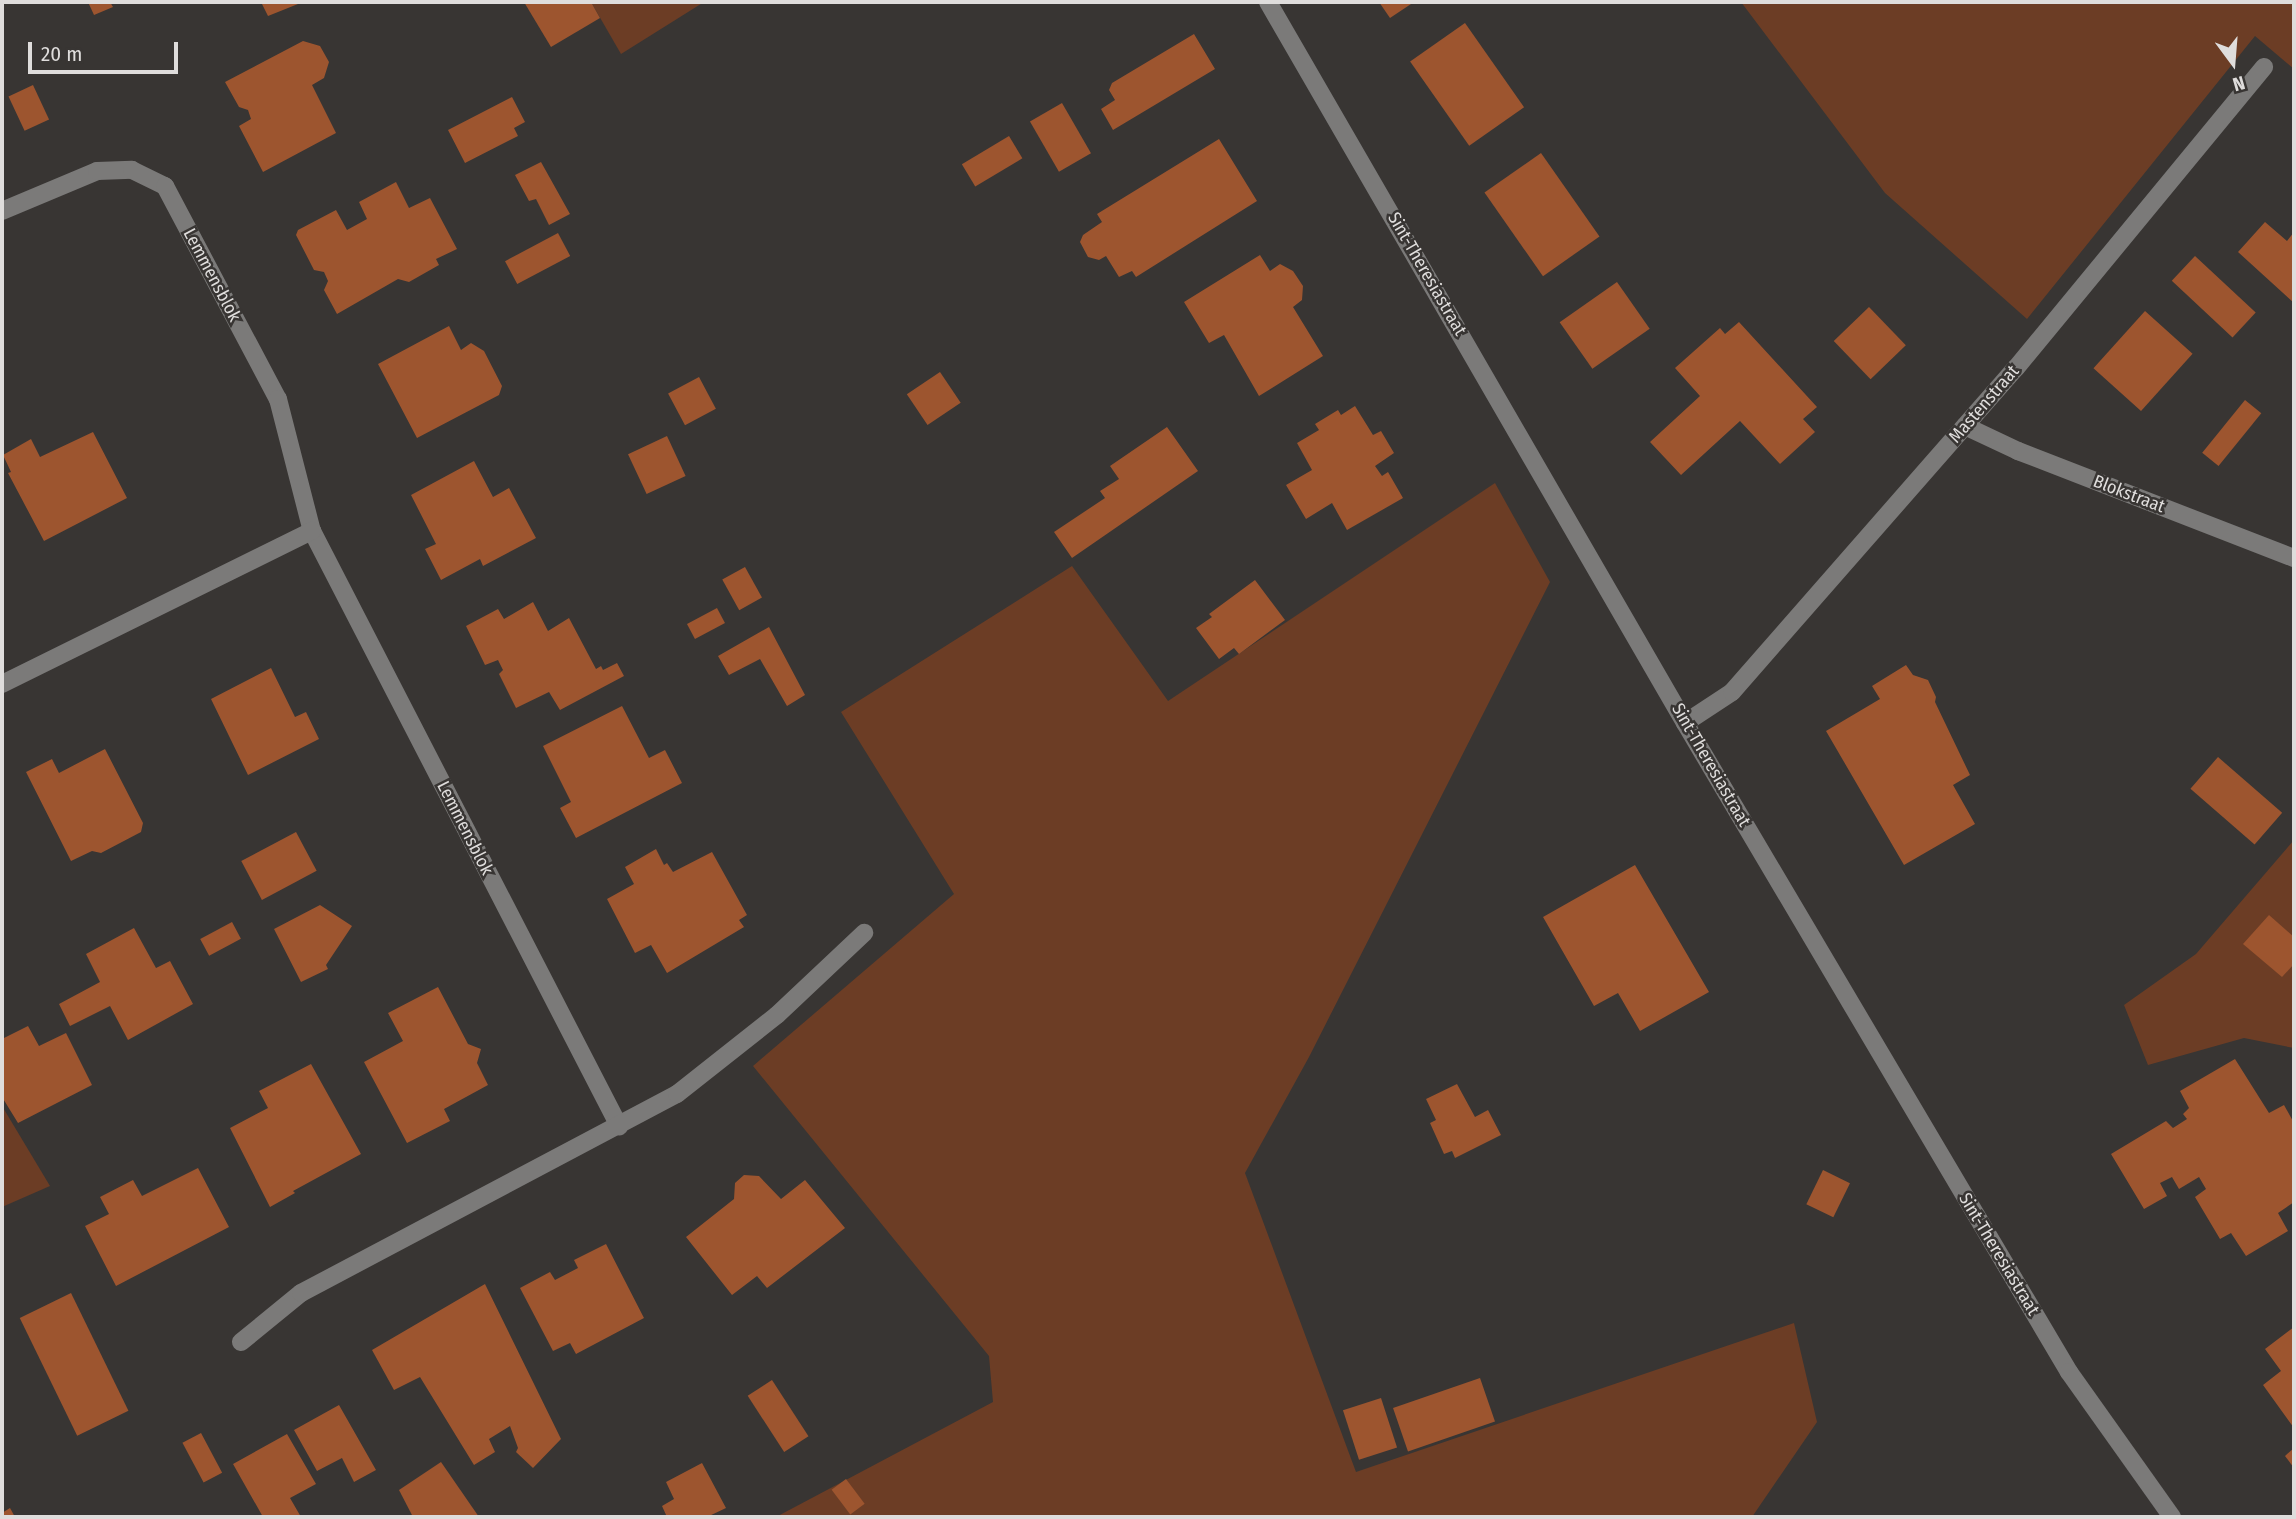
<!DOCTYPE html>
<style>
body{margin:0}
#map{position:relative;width:2296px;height:1519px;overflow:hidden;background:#383533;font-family:"Fira Sans Condensed",sans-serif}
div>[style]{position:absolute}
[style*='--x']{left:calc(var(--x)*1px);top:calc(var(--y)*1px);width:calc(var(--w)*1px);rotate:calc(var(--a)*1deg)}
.green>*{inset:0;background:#6c3d25}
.building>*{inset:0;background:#9d552f;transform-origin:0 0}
.minor>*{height:18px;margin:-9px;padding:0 9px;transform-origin:9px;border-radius:9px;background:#7b7a79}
span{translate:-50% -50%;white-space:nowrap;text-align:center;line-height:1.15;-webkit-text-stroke:5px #383533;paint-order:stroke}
.street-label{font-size:18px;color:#dfdddc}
.frame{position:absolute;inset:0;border:4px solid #dfdddc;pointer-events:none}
.north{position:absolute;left:2198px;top:28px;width:70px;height:70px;-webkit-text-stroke:5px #383533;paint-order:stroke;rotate:164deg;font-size:19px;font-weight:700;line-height:28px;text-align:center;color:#dfdddc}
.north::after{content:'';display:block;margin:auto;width:24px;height:32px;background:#dfdddc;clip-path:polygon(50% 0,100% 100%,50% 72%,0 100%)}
.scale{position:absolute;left:28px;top:42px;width:150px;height:32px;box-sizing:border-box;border:4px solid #dfdddc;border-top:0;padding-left:9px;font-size:21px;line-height:24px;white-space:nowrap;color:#dfdddc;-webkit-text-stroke:5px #383533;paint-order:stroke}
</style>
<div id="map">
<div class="green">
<div style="clip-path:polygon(591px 2px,704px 2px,621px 54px)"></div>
<div style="clip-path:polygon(1741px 2px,2294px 2px,2294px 69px,2255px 36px,2027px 319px,1885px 193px)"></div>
<div style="clip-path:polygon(1495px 483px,1550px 582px,1309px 1057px,1245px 1173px,1356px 1472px,1794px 1323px,1817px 1422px,1752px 1517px,776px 1517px,993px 1402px,989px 1356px,753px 1066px,954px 894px,841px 712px,1072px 566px,1168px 701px)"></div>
<div style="clip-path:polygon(2294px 840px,2294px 1048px,2244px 1038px,2148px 1065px,2124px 1005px,2196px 954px)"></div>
<div style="clip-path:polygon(2px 1106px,50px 1186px,2px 1207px)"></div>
</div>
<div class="building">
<div style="clip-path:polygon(88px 2px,110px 2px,113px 7px,94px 15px)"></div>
<div style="clip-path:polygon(261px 2px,303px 2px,268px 16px)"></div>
<div style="clip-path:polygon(524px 2px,591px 2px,600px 18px,551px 47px)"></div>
<div style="clip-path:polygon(1379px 2px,1414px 2px,1390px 18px)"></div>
<div style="left:1465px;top:23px;width:103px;height:67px;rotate:55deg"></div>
<div style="clip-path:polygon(1194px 34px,1215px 69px,1113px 130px,1101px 109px,1115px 100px,1109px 90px,1112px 83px)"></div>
<div style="clip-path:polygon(303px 41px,320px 46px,329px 62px,324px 78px,312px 85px,336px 133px,263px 172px,239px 126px,251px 119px,248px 110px,239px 107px,225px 82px)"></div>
<div style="left:33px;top:85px;width:38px;height:27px;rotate:65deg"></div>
<div style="clip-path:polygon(512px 97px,525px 122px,514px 128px,518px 136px,465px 163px,448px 130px)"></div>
<div style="left:1062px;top:103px;width:58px;height:37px;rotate:60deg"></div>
<div style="left:1009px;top:136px;width:26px;height:55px;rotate:59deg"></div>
<div style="clip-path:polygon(1219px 139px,1257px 201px,1136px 277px,1132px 271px,1119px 277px,1106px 256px,1099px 260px,1088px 257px,1080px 242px,1083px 235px,1102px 222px,1097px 214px)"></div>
<div style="left:1541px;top:153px;width:102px;height:69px;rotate:55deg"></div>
<div style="clip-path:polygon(541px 162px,570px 214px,549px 225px,536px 199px,529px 201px,515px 175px)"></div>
<div style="clip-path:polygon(396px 182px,409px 208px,430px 198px,457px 249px,436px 259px,439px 265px,409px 282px,398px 279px,337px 314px,324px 290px,328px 281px,324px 272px,314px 270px,296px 235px,298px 230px,336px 210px,347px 230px,367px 219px,359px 202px)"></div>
<div style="clip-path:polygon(2265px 222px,2287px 241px,2294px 232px,2294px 303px,2238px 252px)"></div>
<div style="left:558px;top:233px;width:26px;height:60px;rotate:62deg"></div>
<div style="clip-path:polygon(1260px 255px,1270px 271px,1280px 264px,1293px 271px,1303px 286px,1302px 300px,1293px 307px,1323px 356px,1259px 396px,1224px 335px,1209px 343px,1184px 302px)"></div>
<div style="left:2195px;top:256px;width:83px;height:34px;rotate:43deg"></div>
<div style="left:1617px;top:282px;width:57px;height:70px;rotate:55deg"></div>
<div style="left:1869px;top:307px;width:53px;height:49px;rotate:46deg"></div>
<div style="left:2145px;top:311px;width:64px;height:77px;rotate:42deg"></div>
<div style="clip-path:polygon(1739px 322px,1817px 407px,1803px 419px,1815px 432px,1780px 464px,1740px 421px,1681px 475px,1650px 442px,1700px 396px,1675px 368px,1720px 328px,1725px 334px)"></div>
<div style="clip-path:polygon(449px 326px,461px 350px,471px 343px,484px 351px,502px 386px,499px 395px,417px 438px,378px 364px)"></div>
<div style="left:940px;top:372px;width:37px;height:40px;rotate:56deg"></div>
<div style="left:699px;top:377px;width:36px;height:35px;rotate:62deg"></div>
<div style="left:2245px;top:400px;width:21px;height:68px;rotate:39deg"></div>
<div style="clip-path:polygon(1355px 406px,1373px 435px,1381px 431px,1394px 453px,1375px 466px,1382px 476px,1388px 472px,1403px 498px,1347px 530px,1332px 503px,1306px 519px,1286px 485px,1312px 470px,1297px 443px,1319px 430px,1315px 424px,1338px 410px,1341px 415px)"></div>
<div style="clip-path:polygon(1167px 427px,1198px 471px,1072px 558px,1054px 532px,1105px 498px,1100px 491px,1119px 479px,1110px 466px)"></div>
<div style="clip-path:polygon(93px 432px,127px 498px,44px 541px,8px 473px,11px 472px,3px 455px,31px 439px,40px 457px)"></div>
<div style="left:667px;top:436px;width:44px;height:43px;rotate:65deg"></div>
<div style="clip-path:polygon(474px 461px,493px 497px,509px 488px,536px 538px,483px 566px,480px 559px,441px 580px,425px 549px,436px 544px,411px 495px)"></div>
<div style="left:745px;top:567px;width:35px;height:26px;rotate:61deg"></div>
<div style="clip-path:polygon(1255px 580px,1285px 620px,1239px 654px,1234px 648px,1219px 659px,1196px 628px,1212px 617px,1209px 614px)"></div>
<div style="clip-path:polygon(533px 602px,548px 631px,569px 618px,596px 669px,601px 666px,603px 670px,617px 663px,624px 676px,560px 710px,549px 692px,516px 708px,499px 674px,503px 670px,498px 660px,485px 665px,466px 626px,498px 609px,504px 619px)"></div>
<div style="left:717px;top:608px;width:17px;height:34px;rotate:62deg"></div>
<div style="clip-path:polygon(769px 627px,805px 695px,787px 706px,760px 659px,729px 675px,718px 656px)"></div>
<div style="clip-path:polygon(1906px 665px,1913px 675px,1928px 680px,1936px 697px,1935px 702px,1970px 775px,1953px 785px,1975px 824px,1904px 865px,1826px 731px,1880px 699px,1872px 686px)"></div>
<div style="clip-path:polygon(271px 668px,295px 717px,306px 712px,319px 739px,248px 775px,211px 699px)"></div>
<div style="clip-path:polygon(622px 706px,649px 758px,665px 750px,682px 783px,576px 838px,560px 808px,571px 802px,543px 746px)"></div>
<div style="clip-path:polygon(105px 749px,143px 823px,141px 832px,101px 853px,92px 851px,71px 861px,26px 772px,52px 759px,59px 773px)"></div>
<div style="left:2218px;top:757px;width:85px;height:42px;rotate:41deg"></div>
<div style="left:296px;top:832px;width:44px;height:62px;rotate:62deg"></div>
<div style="clip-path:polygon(656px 849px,664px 865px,667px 863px,673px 872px,712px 852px,747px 915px,739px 920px,744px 927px,667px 973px,651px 945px,635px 953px,607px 899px,634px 884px,625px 867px)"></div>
<div style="clip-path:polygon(1635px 865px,1709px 992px,1640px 1031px,1618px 993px,1594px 1006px,1543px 917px)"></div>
<div style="clip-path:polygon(320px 905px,352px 926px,326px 965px,328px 969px,301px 982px,274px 929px)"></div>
<div style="clip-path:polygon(2269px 915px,2294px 937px,2294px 964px,2282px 977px,2243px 944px)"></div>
<div style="left:232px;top:922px;width:19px;height:36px;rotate:62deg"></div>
<div style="clip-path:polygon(134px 928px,156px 968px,170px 961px,193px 1004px,128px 1040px,110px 1006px,140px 991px,70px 1026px,59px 1004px,100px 982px,86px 954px)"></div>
<div style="clip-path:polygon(438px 987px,468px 1044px,481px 1049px,477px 1063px,488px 1085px,444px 1109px,450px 1121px,407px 1143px,364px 1062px,403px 1041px,388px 1013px)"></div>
<div style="clip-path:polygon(28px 1026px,39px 1046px,66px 1033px,92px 1085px,18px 1123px,2px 1097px,2px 1039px)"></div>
<div style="clip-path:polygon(2235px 1059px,2269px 1113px,2284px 1105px,2294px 1123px,2294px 1202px,2278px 1213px,2288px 1231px,2246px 1256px,2231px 1233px,2220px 1239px,2195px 1197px,2206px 1189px,2199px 1177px,2179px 1189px,2172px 1177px,2160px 1183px,2167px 1196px,2144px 1209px,2111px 1154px,2166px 1121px,2173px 1128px,2187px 1119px,2183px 1114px,2189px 1108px,2180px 1091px)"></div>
<div style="clip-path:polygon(311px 1064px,361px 1154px,293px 1191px,295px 1193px,270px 1207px,230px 1128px,268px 1108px,259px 1091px)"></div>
<div style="clip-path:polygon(1457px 1084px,1475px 1117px,1488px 1110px,1501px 1135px,1455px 1158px,1452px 1151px,1444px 1154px,1430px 1123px,1436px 1120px,1426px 1099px)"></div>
<div style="clip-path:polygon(198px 1168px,229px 1227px,116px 1286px,85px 1226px,109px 1214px,100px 1197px,133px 1180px,142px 1196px)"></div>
<div style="left:1823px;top:1170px;width:30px;height:38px;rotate:26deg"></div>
<div style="clip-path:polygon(744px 1175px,759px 1176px,781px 1199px,805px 1180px,845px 1228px,767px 1288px,757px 1276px,732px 1295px,686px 1237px,734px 1199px,735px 1183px)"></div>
<div style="clip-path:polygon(606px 1244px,644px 1318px,576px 1354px,570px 1343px,553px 1351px,520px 1288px,550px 1272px,555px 1280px,578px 1268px,574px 1260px)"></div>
<div style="clip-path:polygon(485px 1284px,561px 1439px,533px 1468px,516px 1452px,518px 1448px,510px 1426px,489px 1439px,495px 1452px,474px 1465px,420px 1377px,394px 1390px,372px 1350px)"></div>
<div style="left:71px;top:1293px;width:131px;height:57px;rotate:64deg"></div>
<div style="clip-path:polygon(2294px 1327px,2294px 1428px,2263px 1385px,2281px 1371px,2265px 1349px)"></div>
<div style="left:1480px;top:1378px;width:46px;height:92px;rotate:71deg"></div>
<div style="left:772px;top:1380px;width:67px;height:29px;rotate:57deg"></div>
<div style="left:1381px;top:1398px;width:52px;height:40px;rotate:72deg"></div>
<div style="clip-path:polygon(339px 1405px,376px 1470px,354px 1482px,342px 1458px,317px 1471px,294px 1430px)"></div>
<div style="left:201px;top:1433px;width:45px;height:21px;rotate:62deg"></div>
<div style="clip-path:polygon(287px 1434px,316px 1484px,290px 1498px,301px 1517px,263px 1517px,233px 1464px)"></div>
<div style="clip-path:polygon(2294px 1448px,2294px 1468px,2285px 1456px)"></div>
<div style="clip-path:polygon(441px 1462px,479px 1517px,413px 1517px,399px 1490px)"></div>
<div style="clip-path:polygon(702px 1463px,726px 1508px,707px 1517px,667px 1517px,662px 1506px,674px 1499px,666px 1482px)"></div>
<div style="left:846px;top:1479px;width:31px;height:18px;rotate:53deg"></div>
<div style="clip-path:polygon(10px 1508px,15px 1517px,2px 1517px,2px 1513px)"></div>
</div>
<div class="minor">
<div style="--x:1268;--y:2;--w:833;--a:59.96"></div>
<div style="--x:1685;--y:723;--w:754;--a:59.39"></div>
<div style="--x:2069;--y:1372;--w:178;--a:54.6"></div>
<div style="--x:2;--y:211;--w:103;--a:-22.8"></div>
<div style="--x:97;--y:171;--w:35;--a:-2"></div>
<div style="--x:132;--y:170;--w:37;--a:26"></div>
<div style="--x:165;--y:186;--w:241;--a:62.1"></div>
<div style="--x:278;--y:399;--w:136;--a:75.6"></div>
<div style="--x:312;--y:531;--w:670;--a:62.71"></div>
<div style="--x:1965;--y:426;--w:59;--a:25.3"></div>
<div style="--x:2018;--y:451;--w:296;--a:21.2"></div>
<div style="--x:2;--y:684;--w:346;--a:-26.3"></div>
<div style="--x:1685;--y:723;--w:56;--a:-33.4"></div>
<div style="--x:1732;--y:692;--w:431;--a:-48.8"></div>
<div style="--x:2016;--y:368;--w:390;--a:-50.5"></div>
<div style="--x:241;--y:1342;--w:77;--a:-39.2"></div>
<div style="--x:301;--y:1293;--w:425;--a:-27.9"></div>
<div style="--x:677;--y:1094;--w:127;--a:-38.3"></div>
<div style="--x:777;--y:1015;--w:120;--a:-43.3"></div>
</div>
<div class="street-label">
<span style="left:1427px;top:274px;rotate:60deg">Sint-Theresiastraat</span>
<span style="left:212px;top:275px;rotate:62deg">Lemmensblok</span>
<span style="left:1984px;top:404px;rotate:-49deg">Mastenstraat</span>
<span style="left:2129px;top:494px;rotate:21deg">Blokstraat</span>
<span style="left:1711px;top:765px;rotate:60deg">Sint-Theresiastraat</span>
<span style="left:465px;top:828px;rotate:63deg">Lemmensblok</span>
<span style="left:1999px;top:1254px;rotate:59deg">Sint-Theresiastraat</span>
</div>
<div class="frame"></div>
<div class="north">N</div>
<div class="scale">20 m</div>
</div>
